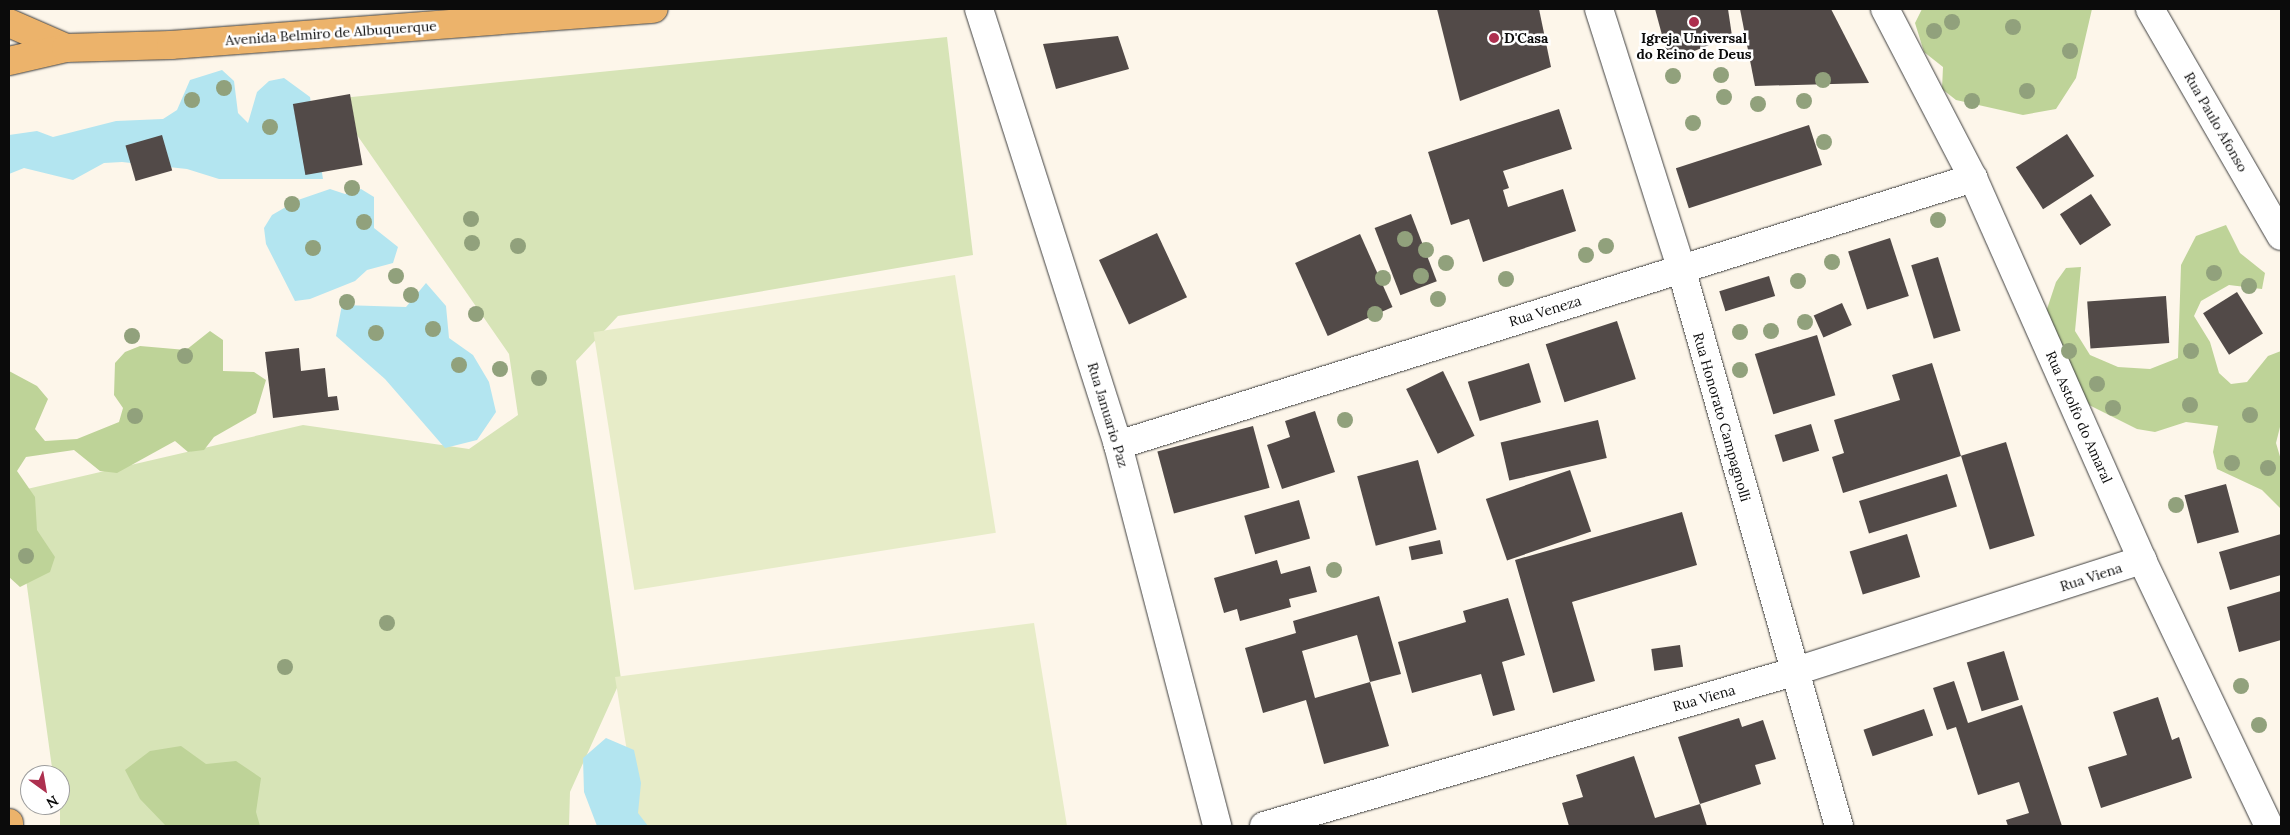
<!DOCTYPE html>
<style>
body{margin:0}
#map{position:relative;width:2290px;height:835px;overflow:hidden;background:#fdf6ea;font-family:Lora,serif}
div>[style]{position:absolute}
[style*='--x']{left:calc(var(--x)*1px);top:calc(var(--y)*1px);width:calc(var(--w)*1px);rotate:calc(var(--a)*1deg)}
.green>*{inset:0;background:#d7e4b7}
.forest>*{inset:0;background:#bed398}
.pitch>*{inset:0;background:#e7ecc8;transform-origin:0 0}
.water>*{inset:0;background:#b3e5f0}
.building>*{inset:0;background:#524a48;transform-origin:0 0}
.roads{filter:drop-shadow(0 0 1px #3e3e3e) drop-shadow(0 0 1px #3e3e3e)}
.minor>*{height:28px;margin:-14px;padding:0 14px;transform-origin:14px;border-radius:14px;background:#fff}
.major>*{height:28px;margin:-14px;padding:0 14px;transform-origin:14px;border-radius:14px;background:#ecb36b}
.trees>*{width:16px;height:16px;margin:-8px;border-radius:50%;background:#91a17c}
.dots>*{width:14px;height:14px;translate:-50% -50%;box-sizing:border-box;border:2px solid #fff;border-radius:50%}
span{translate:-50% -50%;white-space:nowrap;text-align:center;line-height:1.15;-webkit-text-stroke:5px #fff;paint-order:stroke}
.street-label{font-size:14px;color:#0b0b0b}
.poi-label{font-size:14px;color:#0b0b0b;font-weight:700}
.left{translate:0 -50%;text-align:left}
.frame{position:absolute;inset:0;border:10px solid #0b0b0b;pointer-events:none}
.north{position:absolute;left:20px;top:765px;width:50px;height:50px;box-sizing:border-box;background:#fff;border:1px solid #9d9d9d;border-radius:50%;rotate:148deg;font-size:14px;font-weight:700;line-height:20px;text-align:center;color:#0b0b0b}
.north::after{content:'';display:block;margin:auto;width:18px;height:22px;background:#ad304f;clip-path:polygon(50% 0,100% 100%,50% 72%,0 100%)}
</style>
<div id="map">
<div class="green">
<div style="clip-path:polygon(947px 37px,973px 255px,618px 316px,576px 361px,621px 679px,570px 792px,569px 826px,60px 826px,60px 775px,53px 775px,14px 492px,303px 425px,469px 449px,518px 415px,509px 354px,332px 99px)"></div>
</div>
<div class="forest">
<div style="clip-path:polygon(1922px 9px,2092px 9px,2076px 78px,2056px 109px,2023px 115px,1956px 100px,1942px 89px,1943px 67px,1924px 52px,1915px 23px)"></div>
<div style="clip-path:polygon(2226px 225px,2240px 253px,2265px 273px,2262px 289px,2229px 285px,2201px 301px,2194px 316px,2210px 342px,2219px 373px,2231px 384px,2247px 382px,2268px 356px,2281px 351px,2281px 423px,2276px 443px,2281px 460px,2281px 509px,2262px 490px,2217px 469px,2213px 452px,2218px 426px,2186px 422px,2155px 432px,2137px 429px,2077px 399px,2046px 312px,2056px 282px,2066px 268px,2081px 267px,2075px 331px,2090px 355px,2118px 367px,2150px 369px,2178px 358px,2181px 265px,2196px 236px)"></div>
<div style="clip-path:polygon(210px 331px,223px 340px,223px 371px,254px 372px,266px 380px,256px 413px,214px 437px,204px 450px,188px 452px,175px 441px,117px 473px,100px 471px,74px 450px,26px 457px,17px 471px,35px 497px,37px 530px,55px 557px,50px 572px,20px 587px,9px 577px,9px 371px,37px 386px,48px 399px,35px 429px,45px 441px,77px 439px,119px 422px,123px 408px,114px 395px,115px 363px,125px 352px,140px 346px,186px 350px)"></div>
<div style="clip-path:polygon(181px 746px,206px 764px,236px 761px,261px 778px,256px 812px,260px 826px,166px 826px,140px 799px,125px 770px,150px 751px)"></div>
</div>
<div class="pitch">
<div style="left:955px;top:275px;width:261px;height:366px;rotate:81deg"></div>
<div style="clip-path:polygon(1034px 623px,1067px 826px,639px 826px,615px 677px)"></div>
</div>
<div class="water">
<div style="clip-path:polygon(222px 70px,234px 81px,238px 113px,248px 123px,257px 92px,269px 81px,284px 78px,310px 97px,323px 179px,219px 179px,187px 169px,122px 162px,104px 163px,73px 180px,24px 168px,9px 174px,9px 135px,37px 131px,53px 137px,116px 121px,163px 119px,177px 110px,190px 80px)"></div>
<div style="clip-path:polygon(330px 189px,345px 194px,361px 189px,374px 197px,374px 228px,398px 247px,393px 263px,367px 270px,355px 281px,310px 299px,295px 301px,266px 244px,264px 228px,272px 215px,298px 200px)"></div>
<div style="clip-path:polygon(426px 283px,446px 306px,449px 338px,473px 355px,489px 382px,496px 412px,477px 440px,445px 448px,385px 379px,336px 336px,342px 305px,406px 307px)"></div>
<div style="clip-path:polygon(606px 738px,634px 750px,641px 783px,638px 813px,648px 826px,597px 826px,584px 792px,583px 758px)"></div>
</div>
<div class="building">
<div style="clip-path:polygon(1437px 9px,1539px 9px,1551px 67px,1460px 101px)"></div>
<div style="clip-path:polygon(1655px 9px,1728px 9px,1732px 36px,1669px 61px)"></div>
<div style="clip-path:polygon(1740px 9px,1831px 9px,1869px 83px,1755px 86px)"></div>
<div style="clip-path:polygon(1118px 36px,1129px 69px,1056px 89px,1043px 44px)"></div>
<div style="left:350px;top:94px;width:72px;height:58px;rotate:80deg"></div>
<div style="clip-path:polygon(1559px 109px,1572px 149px,1503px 171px,1509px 188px,1503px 190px,1508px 207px,1563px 189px,1576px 231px,1483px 262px,1469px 219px,1451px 225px,1428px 152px)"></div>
<div style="left:1809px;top:125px;width:42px;height:140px;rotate:72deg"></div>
<div style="left:2067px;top:134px;width:50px;height:61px;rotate:57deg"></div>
<div style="left:162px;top:135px;width:37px;height:38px;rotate:74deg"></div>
<div style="left:2091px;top:194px;width:37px;height:37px;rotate:57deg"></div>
<div style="left:1411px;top:214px;width:72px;height:39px;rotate:69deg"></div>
<div style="left:1157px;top:233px;width:71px;height:64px;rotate:65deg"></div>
<div style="left:1360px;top:234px;width:80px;height:71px;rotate:66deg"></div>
<div style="left:1890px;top:238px;width:61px;height:44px;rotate:72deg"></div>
<div style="left:1938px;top:257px;width:77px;height:28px;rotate:73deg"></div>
<div style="left:1769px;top:276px;width:21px;height:52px;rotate:73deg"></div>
<div style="left:2237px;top:292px;width:49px;height:40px;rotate:58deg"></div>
<div style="left:2166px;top:296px;width:47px;height:79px;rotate:86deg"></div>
<div style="left:1842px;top:303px;width:24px;height:31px;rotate:66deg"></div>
<div style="left:1617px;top:321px;width:61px;height:75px;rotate:72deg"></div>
<div style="left:1817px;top:335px;width:63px;height:65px;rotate:73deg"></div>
<div style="clip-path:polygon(299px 348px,301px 371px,325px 368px,328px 397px,337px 396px,339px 410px,273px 418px,265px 352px)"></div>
<div style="left:1529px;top:363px;width:41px;height:64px;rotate:73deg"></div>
<div style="clip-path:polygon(1932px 363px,1961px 456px,1843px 493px,1832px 457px,1844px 453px,1834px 420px,1900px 400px,1892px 375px)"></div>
<div style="left:1443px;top:371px;width:72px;height:41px;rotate:64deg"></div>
<div style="clip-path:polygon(1315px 411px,1335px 472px,1282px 489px,1267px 445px,1290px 437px,1285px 421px)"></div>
<div style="left:1598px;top:420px;width:39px;height:100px;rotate:77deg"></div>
<div style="left:1811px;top:424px;width:28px;height:38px;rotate:73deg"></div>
<div style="left:1253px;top:426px;width:64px;height:99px;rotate:75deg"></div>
<div style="left:2006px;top:442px;width:98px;height:47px;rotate:73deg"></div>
<div style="left:1418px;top:460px;width:72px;height:63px;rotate:75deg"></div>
<div style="left:1570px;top:470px;width:65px;height:89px;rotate:71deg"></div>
<div style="left:1947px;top:474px;width:34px;height:92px;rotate:73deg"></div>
<div style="left:2226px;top:484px;width:50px;height:43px;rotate:75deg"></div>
<div style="left:1299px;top:500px;width:40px;height:57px;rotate:74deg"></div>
<div style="clip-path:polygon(1682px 512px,1697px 565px,1572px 602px,1595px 681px,1553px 693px,1515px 560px)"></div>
<div style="left:1907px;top:534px;width:45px;height:60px;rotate:73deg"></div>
<div style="clip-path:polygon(2281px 534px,2281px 575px,2230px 590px,2219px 552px)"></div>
<div style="left:1440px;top:540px;width:14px;height:32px;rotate:78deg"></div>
<div style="clip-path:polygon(1277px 560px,1281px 574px,1310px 566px,1317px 592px,1289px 599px,1291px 607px,1240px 621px,1237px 609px,1224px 613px,1214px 578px)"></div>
<div style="clip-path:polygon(2281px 591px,2281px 640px,2239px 652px,2227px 607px)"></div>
<div style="clip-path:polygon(1379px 596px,1401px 674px,1370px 682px,1357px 635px,1302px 651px,1315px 698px,1370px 682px,1389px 746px,1324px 764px,1306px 700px,1263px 713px,1245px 648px,1296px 633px,1293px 621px)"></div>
<div style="clip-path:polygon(1508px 598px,1525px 655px,1502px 662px,1515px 710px,1493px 716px,1481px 674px,1412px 693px,1398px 642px,1466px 622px,1463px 611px)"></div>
<div style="left:1680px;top:645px;width:22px;height:29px;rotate:82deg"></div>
<div style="left:2004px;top:651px;width:51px;height:39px;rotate:73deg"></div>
<div style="clip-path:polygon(1954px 681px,1968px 723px,2022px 705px,2062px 826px,2008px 826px,2006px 820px,2029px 813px,2019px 782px,1978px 795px,1956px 727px,1947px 730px,1933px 688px)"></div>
<div style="clip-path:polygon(2158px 697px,2172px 740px,2179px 737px,2192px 778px,2101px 808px,2088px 767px,2127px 755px,2113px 712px)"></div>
<div style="left:1924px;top:709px;width:28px;height:64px;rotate:71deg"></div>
<div style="clip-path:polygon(1739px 718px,1742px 727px,1763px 720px,1776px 759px,1755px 765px,1761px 784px,1700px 804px,1707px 826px,1569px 826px,1562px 803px,1583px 797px,1576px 775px,1634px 756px,1655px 818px,1700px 804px,1678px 737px)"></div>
</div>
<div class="roads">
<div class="minor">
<div style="--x:979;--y:9;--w:458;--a:72.3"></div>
<div style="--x:1118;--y:445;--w:394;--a:75.4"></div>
<div style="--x:1599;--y:9;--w:272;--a:72.4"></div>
<div style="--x:1681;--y:268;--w:580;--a:74.19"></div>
<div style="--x:1885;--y:9;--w:191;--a:62.5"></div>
<div style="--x:1973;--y:178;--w:418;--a:66.1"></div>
<div style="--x:2142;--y:560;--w:295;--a:64.5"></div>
<div style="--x:2150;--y:9;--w:262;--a:60"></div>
<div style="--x:1118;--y:445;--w:896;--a:-17.34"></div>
<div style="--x:1264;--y:826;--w:551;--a:-16.23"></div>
<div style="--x:1793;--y:672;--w:367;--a:-17.8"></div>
</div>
<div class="major">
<div style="--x:9;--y:23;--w:62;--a:23.7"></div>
<div style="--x:9;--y:61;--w:58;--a:-12.8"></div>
<div style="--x:66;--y:48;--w:105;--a:-1.6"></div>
<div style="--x:171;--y:45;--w:484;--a:-4.3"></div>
<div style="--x:9;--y:823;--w:3;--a:90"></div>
</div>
</div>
<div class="trees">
<div style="left:1952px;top:22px"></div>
<div style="left:2013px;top:27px"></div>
<div style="left:1934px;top:31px"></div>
<div style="left:2070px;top:51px"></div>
<div style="left:1721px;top:75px"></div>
<div style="left:1673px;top:76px"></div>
<div style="left:1823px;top:80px"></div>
<div style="left:224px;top:88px"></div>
<div style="left:2027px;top:91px"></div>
<div style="left:1724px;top:97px"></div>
<div style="left:192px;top:100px"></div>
<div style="left:1804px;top:101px"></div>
<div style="left:1972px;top:101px"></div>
<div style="left:1758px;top:104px"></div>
<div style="left:1693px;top:123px"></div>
<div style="left:270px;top:127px"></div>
<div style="left:1824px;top:142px"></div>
<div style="left:352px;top:188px"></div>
<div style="left:292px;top:204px"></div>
<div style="left:471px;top:219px"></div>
<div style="left:1938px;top:220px"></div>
<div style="left:364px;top:222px"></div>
<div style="left:1405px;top:239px"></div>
<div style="left:472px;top:243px"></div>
<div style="left:518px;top:246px"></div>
<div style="left:1606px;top:246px"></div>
<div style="left:313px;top:248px"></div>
<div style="left:1426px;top:250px"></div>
<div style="left:1586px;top:255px"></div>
<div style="left:1832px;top:262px"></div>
<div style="left:1446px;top:263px"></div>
<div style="left:2214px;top:273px"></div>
<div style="left:396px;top:276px"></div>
<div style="left:1421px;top:276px"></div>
<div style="left:1383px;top:278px"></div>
<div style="left:1506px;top:279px"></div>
<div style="left:1798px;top:281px"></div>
<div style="left:2249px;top:286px"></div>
<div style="left:411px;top:295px"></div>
<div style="left:1438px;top:299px"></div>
<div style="left:347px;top:302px"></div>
<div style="left:476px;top:314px"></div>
<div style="left:1375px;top:314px"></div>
<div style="left:1805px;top:322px"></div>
<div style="left:433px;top:329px"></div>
<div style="left:1771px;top:331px"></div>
<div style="left:1740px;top:332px"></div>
<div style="left:376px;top:333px"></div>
<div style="left:132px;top:336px"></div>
<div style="left:2069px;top:351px"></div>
<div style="left:2191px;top:351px"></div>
<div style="left:185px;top:356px"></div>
<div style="left:459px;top:365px"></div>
<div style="left:500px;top:369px"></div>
<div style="left:1740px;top:370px"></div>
<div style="left:539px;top:378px"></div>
<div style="left:2097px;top:384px"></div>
<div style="left:2190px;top:405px"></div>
<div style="left:2113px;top:408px"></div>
<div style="left:2250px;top:415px"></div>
<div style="left:135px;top:416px"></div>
<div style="left:1345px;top:420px"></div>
<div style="left:2232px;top:463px"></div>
<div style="left:2268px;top:468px"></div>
<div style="left:2176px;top:505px"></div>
<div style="left:26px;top:556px"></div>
<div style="left:1334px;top:570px"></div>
<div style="left:387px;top:623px"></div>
<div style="left:285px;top:667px"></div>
<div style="left:2241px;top:686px"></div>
<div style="left:2259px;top:725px"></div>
</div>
<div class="dots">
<div style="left:1694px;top:22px;background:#ad304f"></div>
<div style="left:1494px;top:38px;background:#ad304f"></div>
</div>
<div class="street-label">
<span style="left:331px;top:33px;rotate:-4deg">Avenida Belmiro de Albuquerque</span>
<span style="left:2216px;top:122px;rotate:60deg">Rua Paulo Afonso</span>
<span style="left:1545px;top:311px;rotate:-17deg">Rua Veneza</span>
<span style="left:1108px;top:415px;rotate:73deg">Rua Januario Paz</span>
<span style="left:1722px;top:417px;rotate:74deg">Rua Honorato Campagnolli</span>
<span style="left:2079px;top:417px;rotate:66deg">Rua Astolfo do Amaral</span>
<span style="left:2091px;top:577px;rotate:-18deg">Rua Viena</span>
<span style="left:1704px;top:698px;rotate:-16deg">Rua Viena</span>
</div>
<div class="poi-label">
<span class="left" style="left:1504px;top:38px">D'Casa</span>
<span style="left:1694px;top:46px">Igreja Universal<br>do Reino de Deus</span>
</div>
<div class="frame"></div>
<div class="north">N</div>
</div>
